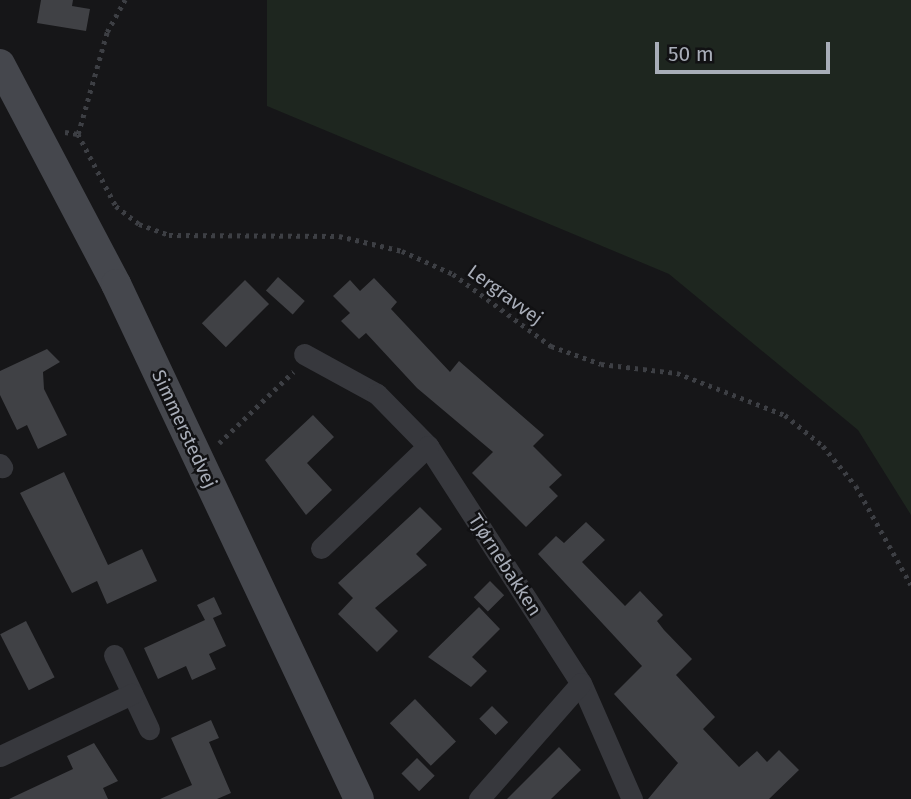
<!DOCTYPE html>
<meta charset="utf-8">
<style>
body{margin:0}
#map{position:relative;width:911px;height:799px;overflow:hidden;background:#161618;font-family:"Fira Sans",sans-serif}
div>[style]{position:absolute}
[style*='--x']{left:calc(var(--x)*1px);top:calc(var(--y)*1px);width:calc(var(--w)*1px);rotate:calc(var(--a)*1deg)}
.green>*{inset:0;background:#1e261f}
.building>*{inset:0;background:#404145;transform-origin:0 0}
.path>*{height:4.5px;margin-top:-2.25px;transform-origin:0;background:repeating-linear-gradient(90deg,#3d3f44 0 3.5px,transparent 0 8.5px)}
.street>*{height:21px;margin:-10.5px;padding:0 10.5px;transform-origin:10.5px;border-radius:10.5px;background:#37383d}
.secondary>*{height:30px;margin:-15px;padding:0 15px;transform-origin:15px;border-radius:15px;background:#45474d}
span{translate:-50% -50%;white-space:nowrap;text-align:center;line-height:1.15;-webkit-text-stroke:5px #111113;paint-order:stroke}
.street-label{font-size:19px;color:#a8adb8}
.scale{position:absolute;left:655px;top:42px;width:175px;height:32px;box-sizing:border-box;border:4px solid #a8adb8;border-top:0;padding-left:9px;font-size:21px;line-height:24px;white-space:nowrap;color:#a8adb8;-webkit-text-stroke:5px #111113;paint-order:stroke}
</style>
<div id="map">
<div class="green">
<div style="clip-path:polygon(267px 0,911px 0,911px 515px,858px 430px,669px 274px,267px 106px)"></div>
</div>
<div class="building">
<div style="clip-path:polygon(41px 0,73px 0,72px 6px,90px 9px,86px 31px,37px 23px)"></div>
<div style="left:278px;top:277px;width:36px;height:18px;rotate:42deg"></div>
<div style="clip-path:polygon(374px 278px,397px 302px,391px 309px,450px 372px,459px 361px,544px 435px,533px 446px,562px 475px,549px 487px,558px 496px,526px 527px,472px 473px,493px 452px,417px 388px,366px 333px,359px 339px,341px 321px,350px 313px,333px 296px,350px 280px,360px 291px)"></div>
<div style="left:245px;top:280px;width:34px;height:61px;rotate:45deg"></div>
<div style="clip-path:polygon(47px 349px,60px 362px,43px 372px,44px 389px,67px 435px,38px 449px,27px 425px,17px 430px,0 395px,0 371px)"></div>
<div style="clip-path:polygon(313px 415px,334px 437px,307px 463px,332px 490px,306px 515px,265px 460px)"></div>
<div style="clip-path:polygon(64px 472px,108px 565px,142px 549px,157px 581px,107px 604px,97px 581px,72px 593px,20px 493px)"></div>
<div style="clip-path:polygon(420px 507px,442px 529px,416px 554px,427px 565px,375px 608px,398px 631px,377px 652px,338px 614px,353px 598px,338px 583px)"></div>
<div style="clip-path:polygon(586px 522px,605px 540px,582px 562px,625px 606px,640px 591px,663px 615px,657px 621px,664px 630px,692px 659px,676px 675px,715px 717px,703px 729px,739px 767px,757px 751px,767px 762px,779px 750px,799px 770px,769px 799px,648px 799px,678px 763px,614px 694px,642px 666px,538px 554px,556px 536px,564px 543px)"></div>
<div style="left:490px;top:581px;width:20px;height:23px;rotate:45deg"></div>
<div style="clip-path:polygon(214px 597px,222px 614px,213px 618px,226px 646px,209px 654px,216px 669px,192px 680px,186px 666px,158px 679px,144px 648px,205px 620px,197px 605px)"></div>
<div style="clip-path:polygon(479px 607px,500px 629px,472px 657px,487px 671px,471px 687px,428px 657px)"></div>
<div style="left:26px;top:621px;width:63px;height:29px;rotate:63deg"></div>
<div style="left:415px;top:699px;width:59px;height:35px;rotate:46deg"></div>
<div style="left:492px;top:706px;width:23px;height:18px;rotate:45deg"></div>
<div style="clip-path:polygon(211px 720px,219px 738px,209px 742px,231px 793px,217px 799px,160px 799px,192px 785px,171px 738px)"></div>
<div style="clip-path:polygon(94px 743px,118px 781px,103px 788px,108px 799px,9px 799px,73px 769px,67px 756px)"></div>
<div style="clip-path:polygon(559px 747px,581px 770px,551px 799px,507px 799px)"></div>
<div style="left:417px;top:758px;width:25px;height:22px;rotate:45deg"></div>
</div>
<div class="path">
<div style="--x:65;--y:132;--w:13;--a:9"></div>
<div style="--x:78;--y:134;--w:81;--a:62.2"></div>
<div style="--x:116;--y:206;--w:29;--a:38"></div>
<div style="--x:139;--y:224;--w:32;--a:20"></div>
<div style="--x:169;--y:235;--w:170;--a:0.3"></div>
<div style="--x:339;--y:236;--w:65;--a:13.4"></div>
<div style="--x:402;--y:251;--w:56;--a:24.3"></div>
<div style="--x:453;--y:274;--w:122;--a:36.3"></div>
<div style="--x:551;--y:346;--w:53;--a:19.8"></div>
<div style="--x:601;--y:364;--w:77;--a:6.8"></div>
<div style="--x:677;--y:373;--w:116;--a:21.3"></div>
<div style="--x:785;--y:415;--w:49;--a:39.2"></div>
<div style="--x:823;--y:446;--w:52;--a:50.5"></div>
<div style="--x:856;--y:486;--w:113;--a:60.9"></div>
<div style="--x:78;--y:134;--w:106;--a:-74.1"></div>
<div style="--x:107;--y:32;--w:37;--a:-61"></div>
<div style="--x:219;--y:443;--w:103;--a:-43.8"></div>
</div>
<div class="street">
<div style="--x:304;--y:354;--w:83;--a:28.7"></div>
<div style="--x:377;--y:394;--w:73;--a:45.6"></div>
<div style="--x:428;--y:446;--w:282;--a:57.2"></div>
<div style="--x:581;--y:683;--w:127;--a:66.3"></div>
<div style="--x:0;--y:464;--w:4;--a:56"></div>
<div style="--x:321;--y:548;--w:148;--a:-43.6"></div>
<div style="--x:114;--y:655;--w:82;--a:64.7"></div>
<div style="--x:0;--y:756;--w:146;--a:-25.2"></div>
<div style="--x:479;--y:799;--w:154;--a:-48.7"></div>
</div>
<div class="secondary">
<div style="--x:0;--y:64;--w:249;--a:62.2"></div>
<div style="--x:116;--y:284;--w:569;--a:64.74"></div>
</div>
<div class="street-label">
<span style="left:505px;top:295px;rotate:36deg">Lergravvej</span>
<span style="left:184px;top:429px;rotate:65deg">Simmerstedvej</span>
<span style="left:505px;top:565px;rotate:57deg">Tjørnebakken</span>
</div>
<div class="scale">50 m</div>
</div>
